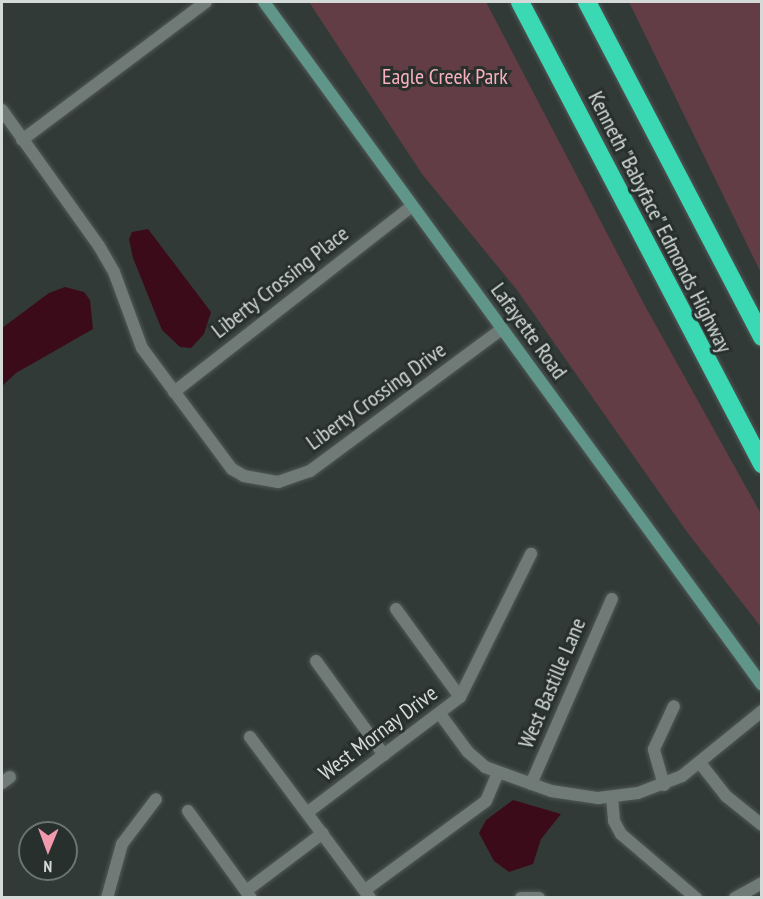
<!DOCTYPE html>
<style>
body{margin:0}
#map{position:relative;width:763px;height:899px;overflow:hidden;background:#313a37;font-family:"PT Sans Narrow",sans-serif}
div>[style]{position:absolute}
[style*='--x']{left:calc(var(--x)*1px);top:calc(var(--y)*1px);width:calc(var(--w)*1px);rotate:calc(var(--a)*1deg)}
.green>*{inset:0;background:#623d45}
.water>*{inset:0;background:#3c0b1a}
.roads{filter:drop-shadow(0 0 2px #515856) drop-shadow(0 0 2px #515856)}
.street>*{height:12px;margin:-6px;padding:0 6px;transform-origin:6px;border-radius:6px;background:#707a77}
.secondary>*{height:12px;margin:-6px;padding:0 6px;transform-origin:6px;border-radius:6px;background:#609689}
.highway>*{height:18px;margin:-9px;padding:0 9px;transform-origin:9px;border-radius:9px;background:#3bd8b4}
span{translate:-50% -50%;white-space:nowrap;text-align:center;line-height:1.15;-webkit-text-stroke:6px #27302d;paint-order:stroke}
.park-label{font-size:22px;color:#f8b0be}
.street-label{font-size:22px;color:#d4dad8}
.frame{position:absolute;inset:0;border:3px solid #d4dad8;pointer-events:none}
.north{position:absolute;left:18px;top:821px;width:60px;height:60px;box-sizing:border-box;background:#27302d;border:2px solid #6c7471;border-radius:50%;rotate:181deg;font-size:16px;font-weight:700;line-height:24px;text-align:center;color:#d4dad8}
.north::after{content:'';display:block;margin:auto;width:21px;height:27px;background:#f29aad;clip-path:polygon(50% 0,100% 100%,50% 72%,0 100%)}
</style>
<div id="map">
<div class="green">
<div style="clip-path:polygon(309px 2px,486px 2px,644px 304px,761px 514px,761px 627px,687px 532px,517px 290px,422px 174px)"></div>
<div style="clip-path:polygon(629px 2px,761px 2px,761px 273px)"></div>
</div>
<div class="water">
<div style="clip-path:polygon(148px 229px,211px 312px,204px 334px,191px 348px,180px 347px,162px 330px,133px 258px,129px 239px,132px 232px)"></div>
<div style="clip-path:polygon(65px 287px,84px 292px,90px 300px,93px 329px,16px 373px,2px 386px,2px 328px,49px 293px)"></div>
<div style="clip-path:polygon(513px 800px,561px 814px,541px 839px,533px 864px,509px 872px,494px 861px,479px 833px,486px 820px)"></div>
</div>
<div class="roads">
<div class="street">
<div style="--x:2;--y:110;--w:167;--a:54.5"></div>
<div style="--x:99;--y:246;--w:30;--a:60"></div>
<div style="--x:114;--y:272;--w:81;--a:69.8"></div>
<div style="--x:142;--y:348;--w:151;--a:53.4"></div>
<div style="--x:232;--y:469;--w:14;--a:30"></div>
<div style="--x:244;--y:476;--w:35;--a:10"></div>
<div style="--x:278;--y:482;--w:34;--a:-19"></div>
<div style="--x:310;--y:471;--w:239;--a:-36.5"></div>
<div style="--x:22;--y:140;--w:230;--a:-36.9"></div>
<div style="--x:174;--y:392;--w:302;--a:-38"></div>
<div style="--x:396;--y:609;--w:109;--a:54"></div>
<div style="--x:316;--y:661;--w:116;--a:54.1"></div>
<div style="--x:440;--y:714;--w:47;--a:53.6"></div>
<div style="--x:468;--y:752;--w:23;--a:41"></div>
<div style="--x:485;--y:767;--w:70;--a:20"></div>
<div style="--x:551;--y:791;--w:48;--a:8.5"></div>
<div style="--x:598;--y:798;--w:40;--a:-7.1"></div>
<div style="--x:638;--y:793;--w:47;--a:-21.1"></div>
<div style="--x:682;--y:776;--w:103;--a:-39.1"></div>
<div style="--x:250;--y:737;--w:201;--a:53.3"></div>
<div style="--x:700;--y:763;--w:42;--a:51.8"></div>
<div style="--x:726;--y:796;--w:46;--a:38.9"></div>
<div style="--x:2;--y:783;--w:10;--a:-37"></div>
<div style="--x:531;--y:784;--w:202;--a:-66.4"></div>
<div style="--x:664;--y:785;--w:37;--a:-106"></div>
<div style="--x:654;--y:749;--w:47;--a:-65.1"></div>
<div style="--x:612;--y:797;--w:24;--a:85"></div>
<div style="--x:614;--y:821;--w:15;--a:62"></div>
<div style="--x:621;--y:834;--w:99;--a:40.5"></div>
<div style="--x:188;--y:811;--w:107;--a:54.1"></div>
<div style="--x:308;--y:812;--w:191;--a:-37.1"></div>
<div style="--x:460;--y:697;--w:160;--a:-63.6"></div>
<div style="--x:365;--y:890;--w:150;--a:-36.3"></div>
<div style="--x:486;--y:801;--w:30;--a:-67"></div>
<div style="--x:246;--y:891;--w:96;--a:-37"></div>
<div style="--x:107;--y:898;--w:56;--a:-74.5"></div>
<div style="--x:122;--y:844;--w:56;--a:-52.9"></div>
<div style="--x:521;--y:898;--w:18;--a:0"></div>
<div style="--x:735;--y:898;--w:31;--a:-29"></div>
</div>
<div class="secondary">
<div style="--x:264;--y:2;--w:845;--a:53.9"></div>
</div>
<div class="highway">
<div style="--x:520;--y:2;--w:522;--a:62.35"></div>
<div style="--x:587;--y:2;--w:378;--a:62.4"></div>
</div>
</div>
<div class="park-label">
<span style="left:445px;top:77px">Eagle Creek Park</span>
</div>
<div class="street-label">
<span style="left:660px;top:222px;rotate:63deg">Kenneth "Babyface" Edmonds Highway</span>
<span style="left:280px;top:282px;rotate:-38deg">Liberty Crossing Place</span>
<span style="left:529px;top:331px;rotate:54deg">Lafayette Road</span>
<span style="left:376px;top:396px;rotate:-36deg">Liberty Crossing Drive</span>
<span style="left:552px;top:683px;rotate:-67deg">West Bastille Lane</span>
<span style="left:378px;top:733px;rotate:-37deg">West Mornay Drive</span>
</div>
<div class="frame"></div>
<div class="north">N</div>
</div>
